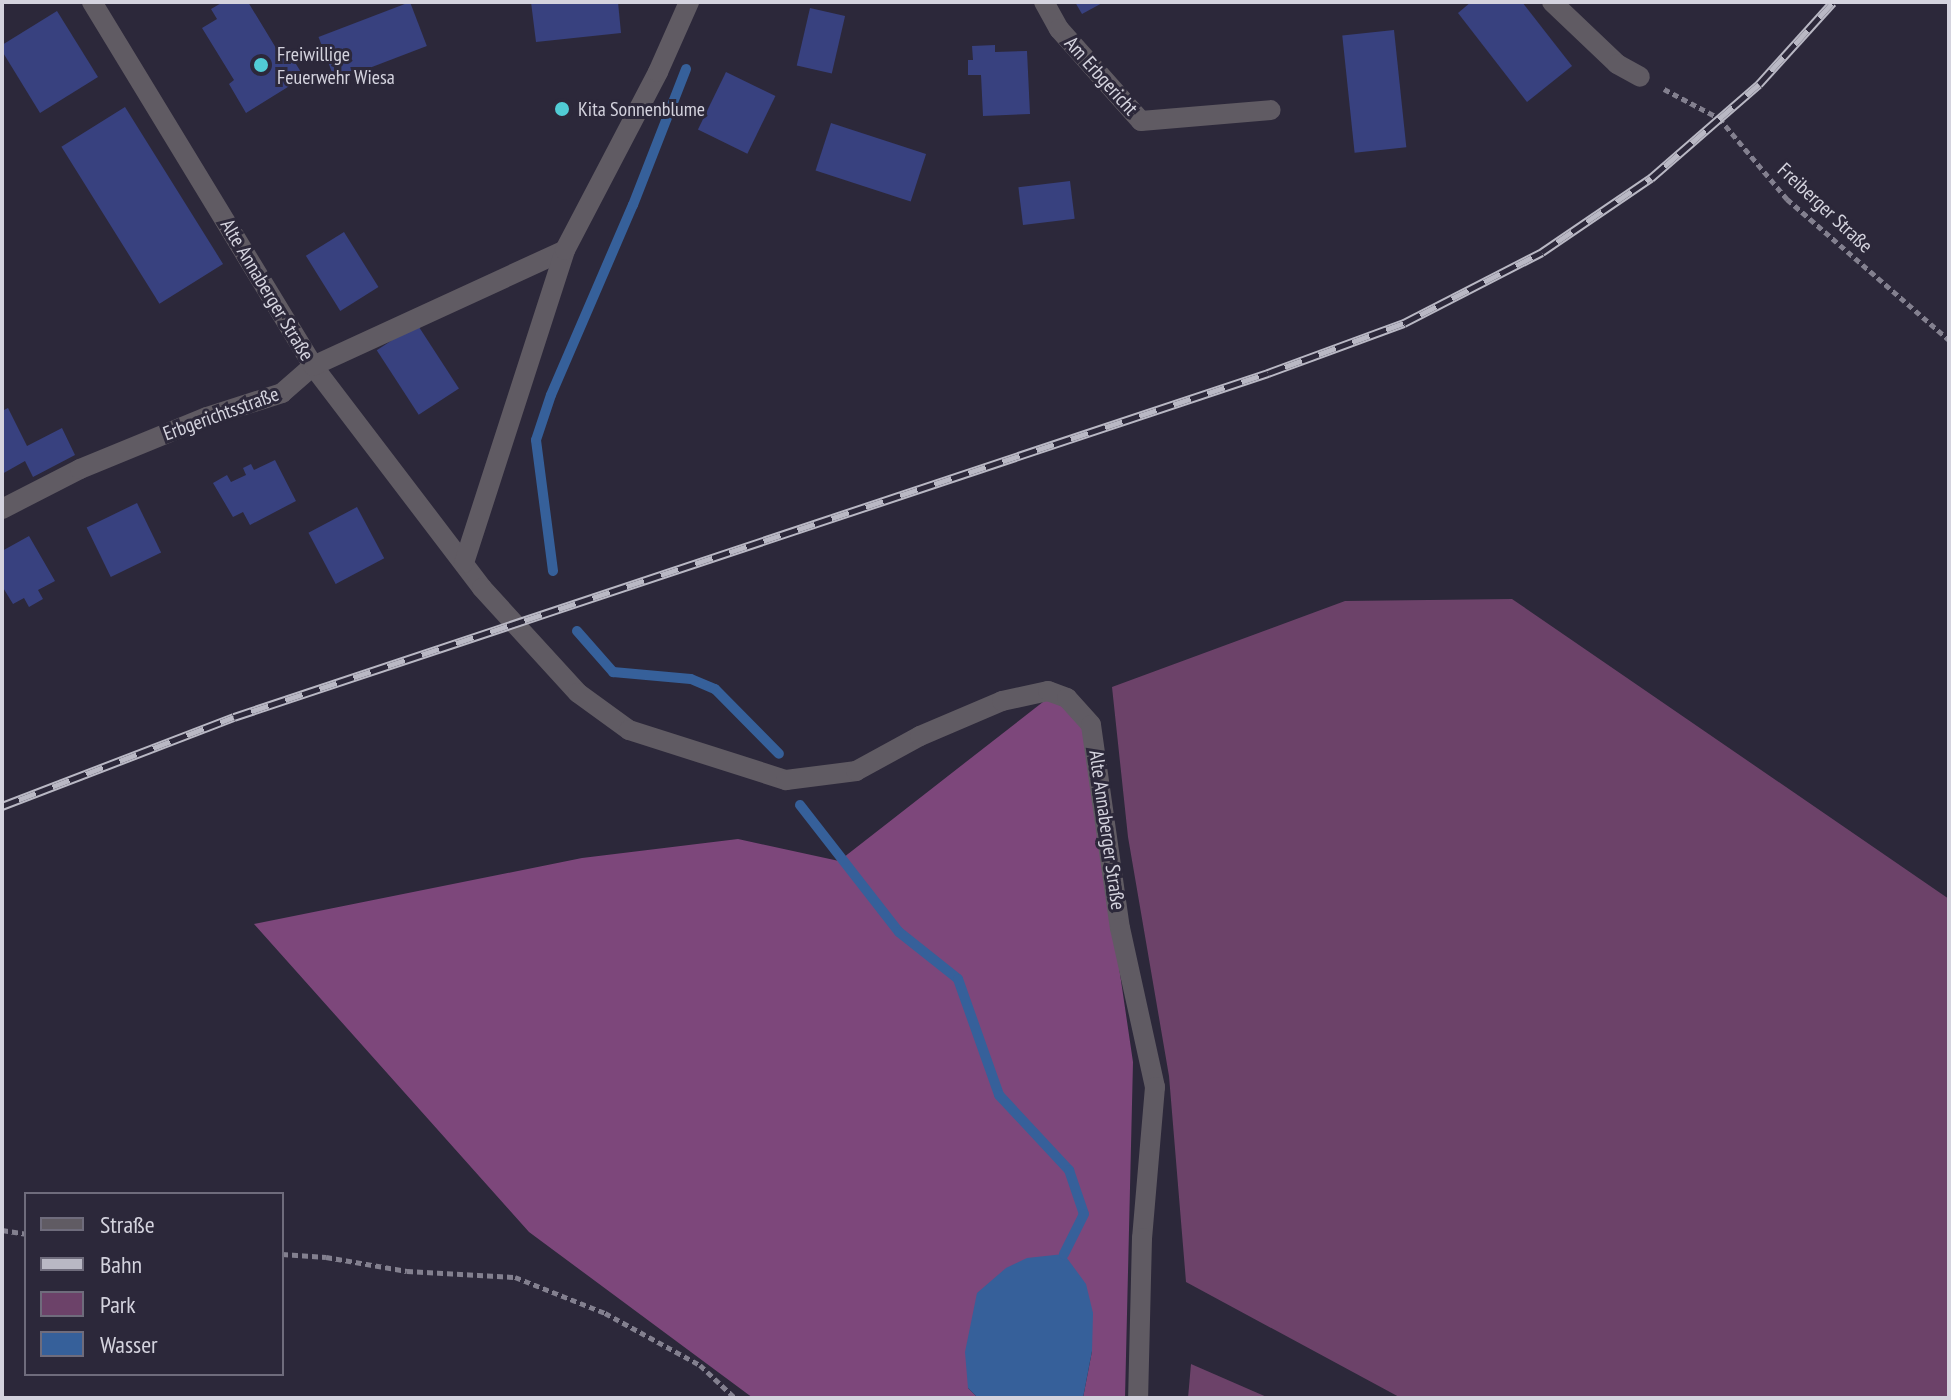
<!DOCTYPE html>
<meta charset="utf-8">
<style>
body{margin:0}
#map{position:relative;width:1951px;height:1400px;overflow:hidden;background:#2c283a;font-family:"PT Sans Narrow",sans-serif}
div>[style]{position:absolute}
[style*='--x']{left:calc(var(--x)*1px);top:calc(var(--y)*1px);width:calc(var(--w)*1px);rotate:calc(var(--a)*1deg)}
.green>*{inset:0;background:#6c4269}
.forest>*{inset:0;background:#7d477b}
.water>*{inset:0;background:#36609a}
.stream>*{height:10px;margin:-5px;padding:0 5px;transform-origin:5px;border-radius:5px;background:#36609a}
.building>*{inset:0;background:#38417f;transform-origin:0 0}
.path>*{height:5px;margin-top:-2.5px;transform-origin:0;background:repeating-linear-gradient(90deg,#83808f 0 6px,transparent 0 10px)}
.minor>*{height:20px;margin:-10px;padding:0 10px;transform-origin:10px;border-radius:10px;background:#605b63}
.rail>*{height:9px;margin-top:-4.5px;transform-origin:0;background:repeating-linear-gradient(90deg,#2c283a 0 18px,#b9b8c4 0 36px);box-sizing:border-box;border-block:2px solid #b9b8c4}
.dots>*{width:22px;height:22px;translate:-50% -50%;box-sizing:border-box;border:4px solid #2c283a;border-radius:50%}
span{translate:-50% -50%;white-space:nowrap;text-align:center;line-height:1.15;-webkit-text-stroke:6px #2c283a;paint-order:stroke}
.poi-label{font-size:20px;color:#d4d3de}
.left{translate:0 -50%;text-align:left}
.street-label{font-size:20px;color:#d4d3de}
.frame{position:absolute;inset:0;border:4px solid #d4d3de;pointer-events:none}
.legend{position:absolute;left:24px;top:1192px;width:260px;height:184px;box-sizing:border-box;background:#2c283a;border:2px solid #6f6c7c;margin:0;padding:10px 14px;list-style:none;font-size:24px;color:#d4d3de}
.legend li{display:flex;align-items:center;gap:16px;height:40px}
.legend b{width:40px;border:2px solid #6f6c7c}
</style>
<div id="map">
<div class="green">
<div style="clip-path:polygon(1512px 599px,1949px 899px,1949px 1398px,1401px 1398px,1186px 1282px,1169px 1076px,1128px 837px,1112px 687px,1345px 601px)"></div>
<div style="clip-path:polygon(1191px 1364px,1269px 1398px,1188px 1398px)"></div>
</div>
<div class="forest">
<div style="clip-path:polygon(1048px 698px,1067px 707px,1084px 730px,1133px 1062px,1125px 1398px,1083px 1398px,1092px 1351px,968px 1388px,978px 1398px,753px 1398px,529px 1232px,254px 924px,582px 858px,738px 839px,839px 861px)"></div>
</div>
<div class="water">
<div style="clip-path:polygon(1064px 1254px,1086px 1284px,1093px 1313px,1092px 1351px,1083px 1398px,978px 1398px,968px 1388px,965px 1352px,977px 1293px,1006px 1268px,1027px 1258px)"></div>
</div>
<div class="stream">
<div style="--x:553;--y:571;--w:132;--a:-97.4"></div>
<div style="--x:536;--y:440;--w:47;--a:-71.6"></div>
<div style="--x:551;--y:395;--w:207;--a:-66.7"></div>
<div style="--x:633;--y:205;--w:146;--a:-68.7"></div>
<div style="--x:577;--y:631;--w:55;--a:48.7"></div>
<div style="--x:613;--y:672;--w:78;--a:5.1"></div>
<div style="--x:691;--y:679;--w:26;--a:23"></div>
<div style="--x:715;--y:689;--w:91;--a:45.4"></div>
<div style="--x:800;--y:805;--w:161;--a:52.1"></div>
<div style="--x:899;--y:932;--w:75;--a:38.5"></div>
<div style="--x:958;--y:979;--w:123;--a:70.5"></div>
<div style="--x:999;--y:1095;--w:103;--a:47"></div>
<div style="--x:1069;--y:1170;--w:46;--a:71.2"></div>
<div style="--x:1084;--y:1214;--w:45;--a:116.6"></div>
</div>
<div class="building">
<div style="clip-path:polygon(223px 2px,248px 2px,279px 53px,286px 48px,304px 77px,246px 113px,229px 84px,234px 80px,202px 28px,217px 19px,211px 9px)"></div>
<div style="left:410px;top:2px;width:47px;height:98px;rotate:69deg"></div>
<div style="clip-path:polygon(531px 2px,618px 2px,621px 33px,536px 42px)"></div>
<div style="clip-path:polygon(1075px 2px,1104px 2px,1082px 14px)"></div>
<div style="clip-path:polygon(1471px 2px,1522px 2px,1572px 66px,1527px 102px,1458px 13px)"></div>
<div style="left:810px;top:8px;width:36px;height:59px;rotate:13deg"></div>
<div style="clip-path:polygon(57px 11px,98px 77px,40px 113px,2px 51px,2px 45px)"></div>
<div style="left:1394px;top:30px;width:118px;height:52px;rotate:84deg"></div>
<div style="clip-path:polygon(995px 45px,995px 52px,1027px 51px,1030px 114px,983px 116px,981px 75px,968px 75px,968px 60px,973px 60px,972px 46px)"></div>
<div style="left:726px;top:72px;width:55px;height:64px;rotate:26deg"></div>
<div style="left:125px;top:107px;width:185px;height:75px;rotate:58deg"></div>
<div style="left:831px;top:123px;width:100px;height:50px;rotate:18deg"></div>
<div style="left:1070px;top:181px;width:38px;height:52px;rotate:83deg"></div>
<div style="left:344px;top:232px;width:65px;height:45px;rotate:58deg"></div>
<div style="left:417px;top:324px;width:77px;height:48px;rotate:57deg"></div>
<div style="clip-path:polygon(8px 408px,27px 446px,62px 428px,75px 455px,33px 477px,25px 461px,2px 474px,2px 411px)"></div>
<div style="clip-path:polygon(275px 460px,296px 501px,250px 525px,243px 512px,233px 517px,213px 483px,227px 475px,231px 482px,246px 475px,243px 468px,251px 464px,254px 470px)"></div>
<div style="left:137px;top:503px;width:55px;height:56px;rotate:64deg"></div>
<div style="left:357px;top:507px;width:58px;height:55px;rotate:62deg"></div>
<div style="clip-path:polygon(29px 536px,55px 581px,38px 590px,43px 599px,29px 607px,24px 598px,13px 604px,2px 586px,2px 551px)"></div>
</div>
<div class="path">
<div style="--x:1664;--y:89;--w:62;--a:27.8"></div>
<div style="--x:1719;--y:118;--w:106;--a:50"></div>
<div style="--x:1787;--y:199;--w:215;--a:41"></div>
<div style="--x:2;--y:1230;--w:24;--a:9"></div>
<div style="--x:282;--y:1254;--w:44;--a:3.9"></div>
<div style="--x:326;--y:1257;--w:82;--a:9.8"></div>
<div style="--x:407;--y:1271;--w:108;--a:3.2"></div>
<div style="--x:515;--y:1277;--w:97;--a:21.8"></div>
<div style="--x:605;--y:1313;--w:108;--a:28.7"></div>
<div style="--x:700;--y:1365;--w:48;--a:43.3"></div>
</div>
<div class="minor">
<div style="--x:92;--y:2;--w:426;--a:58.7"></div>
<div style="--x:313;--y:366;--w:279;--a:52.7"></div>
<div style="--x:482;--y:588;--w:142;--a:47.6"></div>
<div style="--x:578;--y:693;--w:63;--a:36"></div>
<div style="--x:629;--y:730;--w:165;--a:17.7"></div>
<div style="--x:786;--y:780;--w:71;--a:-7.3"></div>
<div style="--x:856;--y:771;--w:73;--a:-28.7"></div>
<div style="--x:920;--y:736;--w:89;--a:-23.1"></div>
<div style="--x:1002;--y:701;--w:47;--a:-12.3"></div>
<div style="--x:1048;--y:691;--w:20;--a:20"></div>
<div style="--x:1067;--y:698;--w:36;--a:48"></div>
<div style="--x:1091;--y:725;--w:205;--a:81.9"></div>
<div style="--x:1120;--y:928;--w:163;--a:77.6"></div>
<div style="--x:1155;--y:1087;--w:152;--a:94.9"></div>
<div style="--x:1142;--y:1238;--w:160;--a:91.4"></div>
<div style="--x:1044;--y:2;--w:31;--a:61"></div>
<div style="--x:1059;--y:29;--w:123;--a:48.3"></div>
<div style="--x:1141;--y:121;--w:130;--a:-4.8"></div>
<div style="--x:1552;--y:2;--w:90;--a:43.6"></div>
<div style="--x:1617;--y:64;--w:26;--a:29"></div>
<div style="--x:2;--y:509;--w:88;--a:-27.1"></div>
<div style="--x:80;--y:469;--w:137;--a:-22.3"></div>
<div style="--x:207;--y:417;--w:79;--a:-17.7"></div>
<div style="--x:282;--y:393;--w:41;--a:-41.1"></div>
<div style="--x:313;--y:366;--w:277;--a:-24.7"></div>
<div style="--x:464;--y:563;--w:329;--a:-72.1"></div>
<div style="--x:565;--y:250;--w:201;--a:-62.4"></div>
<div style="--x:658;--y:72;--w:77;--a:-66.1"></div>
</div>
<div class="rail">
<div style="--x:2;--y:806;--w:248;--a:-21"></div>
<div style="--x:234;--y:717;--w:1090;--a:-18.4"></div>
<div style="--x:1268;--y:373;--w:145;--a:-20.2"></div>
<div style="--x:1404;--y:323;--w:155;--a:-27.2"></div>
<div style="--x:1542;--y:252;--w:132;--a:-34.2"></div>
<div style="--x:1651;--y:178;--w:143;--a:-41"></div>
<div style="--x:1759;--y:84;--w:110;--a:-47.9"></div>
</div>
<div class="dots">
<div style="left:261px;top:65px;background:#51ccd5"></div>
<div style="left:562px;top:109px;background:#51ccd5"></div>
</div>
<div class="poi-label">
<span class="left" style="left:277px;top:66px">Freiwillige<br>Feuerwehr Wiesa</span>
<span class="left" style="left:578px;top:109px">Kita Sonnenblume</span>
</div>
<div class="street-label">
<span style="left:1101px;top:76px;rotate:48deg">Am Erbgericht</span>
<span style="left:1825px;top:208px;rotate:43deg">Freiberger Straße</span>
<span style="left:267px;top:290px;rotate:59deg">Alte Annaberger Straße</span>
<span style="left:221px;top:414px;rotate:-20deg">Erbgerichtsstraße</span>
<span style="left:1107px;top:830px;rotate:82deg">Alte Annaberger Straße</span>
</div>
<div class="frame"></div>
<ul class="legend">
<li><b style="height:10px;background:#605b63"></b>Straße</li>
<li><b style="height:10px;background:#b9b8c4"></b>Bahn</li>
<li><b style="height:22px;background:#6c4269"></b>Park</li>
<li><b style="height:22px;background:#36609a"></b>Wasser</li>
</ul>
</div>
